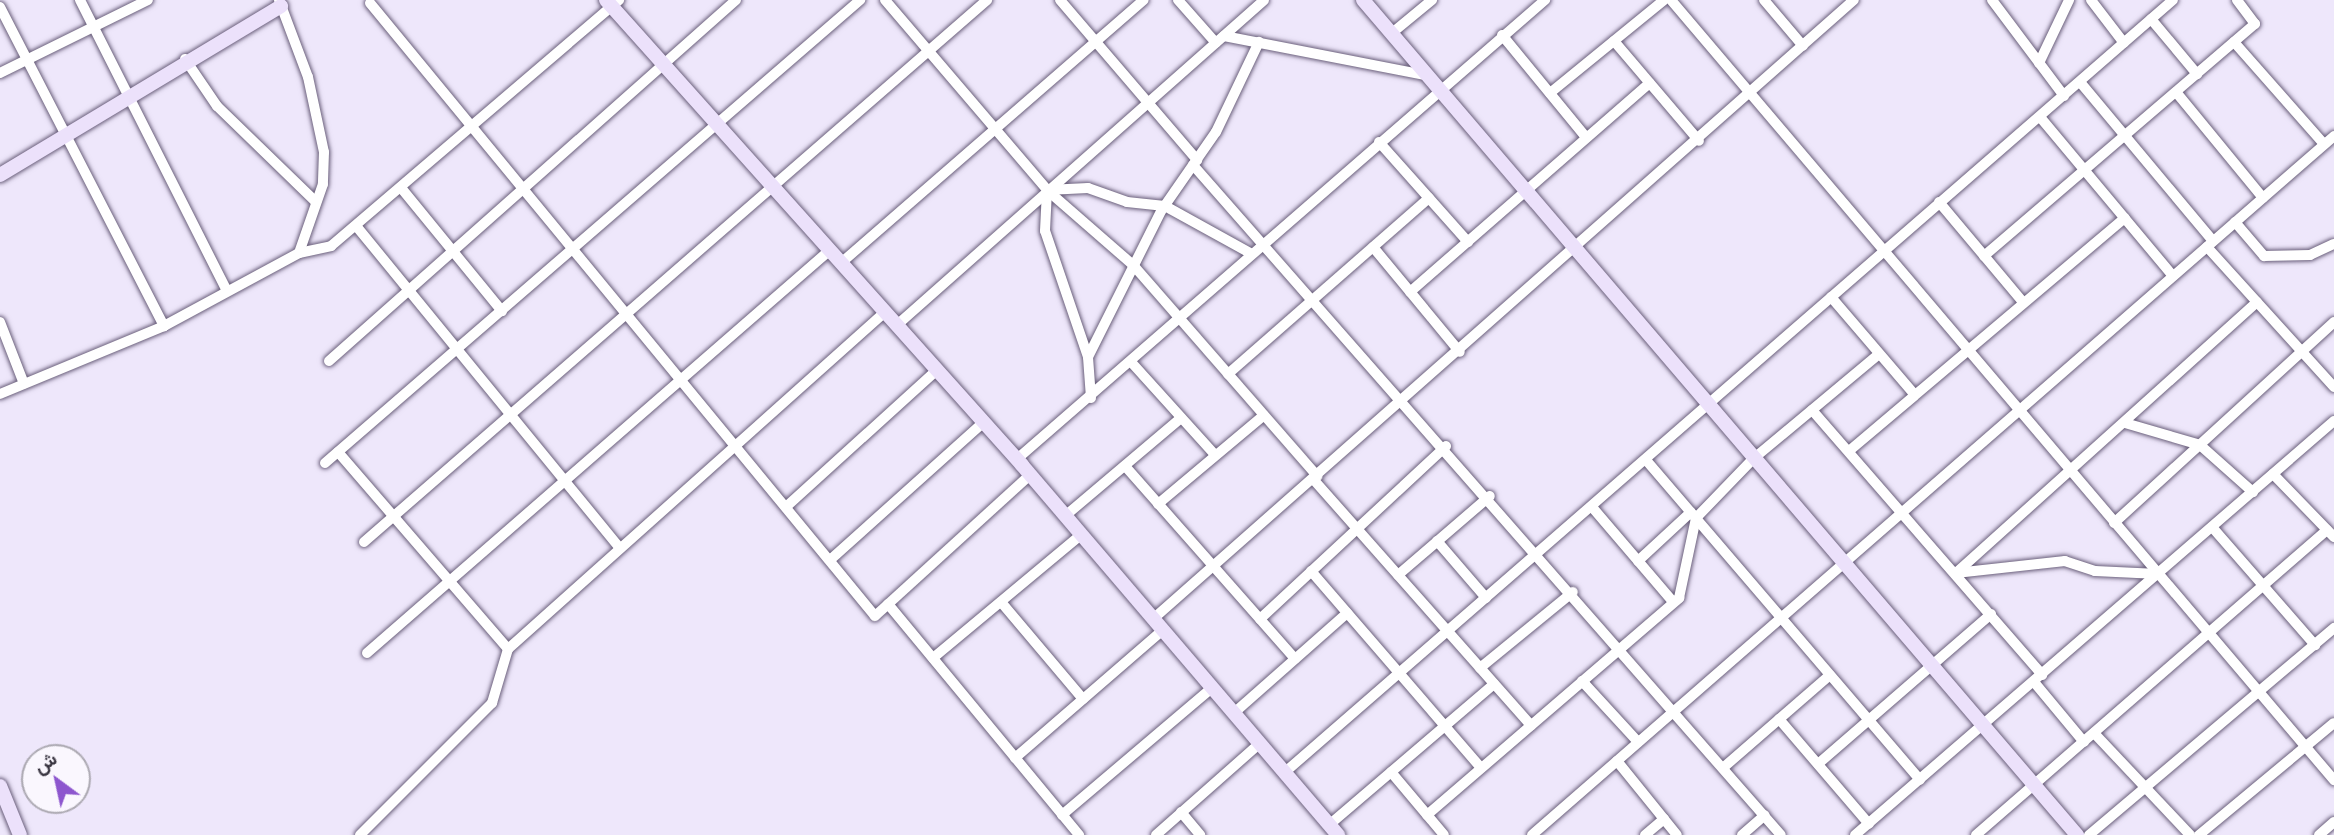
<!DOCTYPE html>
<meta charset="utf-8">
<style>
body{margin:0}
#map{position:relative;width:2334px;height:835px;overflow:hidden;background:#eee7fb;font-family:"Nunito Sans",Vazirmatn,sans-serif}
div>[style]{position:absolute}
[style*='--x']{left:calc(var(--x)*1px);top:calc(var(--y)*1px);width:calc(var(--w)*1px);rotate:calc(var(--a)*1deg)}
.roads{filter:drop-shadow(0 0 2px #6a5f7b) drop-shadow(0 0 2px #6a5f7b)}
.street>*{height:10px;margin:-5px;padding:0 5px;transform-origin:5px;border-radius:5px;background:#fff}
.secondary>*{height:14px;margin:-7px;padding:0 7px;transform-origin:7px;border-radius:7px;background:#ece1fb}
span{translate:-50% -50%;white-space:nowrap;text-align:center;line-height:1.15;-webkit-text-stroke:7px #faf7fe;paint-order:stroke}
.north{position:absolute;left:21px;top:744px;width:70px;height:70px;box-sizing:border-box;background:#faf7fe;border:2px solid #aca9b2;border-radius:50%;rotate:327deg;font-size:19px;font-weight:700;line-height:28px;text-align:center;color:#37333f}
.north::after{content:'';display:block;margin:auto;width:24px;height:32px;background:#8d56ce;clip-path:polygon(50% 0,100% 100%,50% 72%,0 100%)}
</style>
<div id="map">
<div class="roads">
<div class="street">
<div style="--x:80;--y:0;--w:326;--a:63.2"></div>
<div style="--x:279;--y:0;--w:82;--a:69.4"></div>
<div style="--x:308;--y:77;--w:77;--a:78"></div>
<div style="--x:324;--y:152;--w:32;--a:92"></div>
<div style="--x:323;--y:184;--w:73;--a:109.2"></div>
<div style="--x:885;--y:0;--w:250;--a:49.5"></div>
<div style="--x:1047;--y:190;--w:116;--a:41.1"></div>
<div style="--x:1134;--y:266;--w:279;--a:48.9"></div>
<div style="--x:1060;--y:0;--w:211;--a:49.4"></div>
<div style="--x:1178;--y:0;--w:57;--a:48.5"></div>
<div style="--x:1671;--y:0;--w:1024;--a:49.64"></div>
<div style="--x:1764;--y:0;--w:60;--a:49.7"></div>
<div style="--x:1992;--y:0;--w:120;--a:53.1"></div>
<div style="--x:2091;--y:0;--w:54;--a:52.5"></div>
<div style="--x:370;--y:3;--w:794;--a:50.52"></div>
<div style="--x:875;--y:616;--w:210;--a:-42.3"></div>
<div style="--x:0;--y:7;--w:359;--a:62.8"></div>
<div style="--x:2151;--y:19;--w:72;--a:50.1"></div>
<div style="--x:1392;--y:33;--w:52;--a:-39.5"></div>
<div style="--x:1502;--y:35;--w:131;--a:50.6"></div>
<div style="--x:1224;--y:36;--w:209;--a:11"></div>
<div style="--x:1614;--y:41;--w:131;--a:49.6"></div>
<div style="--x:2234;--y:42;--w:136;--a:48.6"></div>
<div style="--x:185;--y:59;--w:57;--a:55.8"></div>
<div style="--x:217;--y:106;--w:138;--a:44.1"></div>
<div style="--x:2039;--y:63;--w:70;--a:-64.5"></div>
<div style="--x:0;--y:73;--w:165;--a:-26.3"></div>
<div style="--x:2080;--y:82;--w:207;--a:50.1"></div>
<div style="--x:2176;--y:92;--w:137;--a:50.6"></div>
<div style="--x:1550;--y:93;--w:147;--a:-39.2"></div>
<div style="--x:2040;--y:117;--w:207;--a:50.1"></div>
<div style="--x:1379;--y:142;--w:134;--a:48.3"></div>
<div style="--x:1193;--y:165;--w:891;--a:48.73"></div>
<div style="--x:402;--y:189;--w:158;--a:50.7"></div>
<div style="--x:1939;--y:202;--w:131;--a:50"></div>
<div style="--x:2235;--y:222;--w:45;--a:49.5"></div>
<div style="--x:2264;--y:256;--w:46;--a:-1.2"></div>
<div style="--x:2310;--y:255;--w:26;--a:-25"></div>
<div style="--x:357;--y:227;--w:415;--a:50.7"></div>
<div style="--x:1373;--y:247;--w:136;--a:50.4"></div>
<div style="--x:2207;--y:247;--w:189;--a:47.8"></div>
<div style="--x:1984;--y:256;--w:357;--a:-40.6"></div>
<div style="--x:2255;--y:24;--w:30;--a:-127"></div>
<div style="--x:841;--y:263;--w:401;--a:-41"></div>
<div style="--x:1410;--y:292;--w:318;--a:-41.1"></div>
<div style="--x:1831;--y:297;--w:128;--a:49.4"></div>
<div style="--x:0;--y:322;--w:66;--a:68.8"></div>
<div style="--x:897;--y:325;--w:490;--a:-41.5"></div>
<div style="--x:1088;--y:357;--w:133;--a:-108.8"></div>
<div style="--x:1045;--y:231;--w:41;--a:-87.2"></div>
<div style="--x:1047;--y:190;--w:41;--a:-2.8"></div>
<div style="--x:1088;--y:188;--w:41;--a:19.7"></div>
<div style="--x:1127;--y:202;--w:38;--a:6"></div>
<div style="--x:1165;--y:206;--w:99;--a:28.9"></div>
<div style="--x:329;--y:361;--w:544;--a:-41.57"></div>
<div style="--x:1132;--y:363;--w:124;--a:47.9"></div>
<div style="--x:1228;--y:374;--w:267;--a:-41.2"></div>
<div style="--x:0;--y:394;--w:178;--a:-22.5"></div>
<div style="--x:164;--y:326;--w:153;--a:-28.4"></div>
<div style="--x:299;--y:253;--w:33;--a:-12"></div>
<div style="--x:331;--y:246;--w:379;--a:-40.5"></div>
<div style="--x:1091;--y:398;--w:41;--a:-94.2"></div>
<div style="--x:1088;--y:357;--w:163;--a:-63.4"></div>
<div style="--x:1161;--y:211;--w:96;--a:-55.2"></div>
<div style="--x:1216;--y:132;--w:100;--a:-64.5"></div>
<div style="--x:1812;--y:410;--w:351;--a:49"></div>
<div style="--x:2125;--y:423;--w:78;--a:16.3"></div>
<div style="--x:2200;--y:445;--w:71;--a:41.6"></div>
<div style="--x:1849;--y:451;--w:361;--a:-40.2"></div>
<div style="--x:338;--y:452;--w:260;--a:49.2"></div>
<div style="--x:1017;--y:459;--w:700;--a:-41"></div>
<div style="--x:1646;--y:460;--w:421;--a:49.4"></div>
<div style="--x:325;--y:463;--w:708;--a:-40.87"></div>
<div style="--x:1125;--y:466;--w:257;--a:48.6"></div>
<div style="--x:2273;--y:474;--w:88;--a:45.9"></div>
<div style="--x:1313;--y:479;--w:329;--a:48.5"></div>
<div style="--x:1158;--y:504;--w:138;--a:-40"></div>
<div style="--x:787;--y:506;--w:202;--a:-42.2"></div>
<div style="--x:1592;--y:507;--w:125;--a:49.5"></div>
<div style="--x:1065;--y:516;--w:152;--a:-40.2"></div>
<div style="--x:2114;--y:523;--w:298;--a:-42.4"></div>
<div style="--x:2212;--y:527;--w:157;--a:48.9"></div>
<div style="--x:1437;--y:541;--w:75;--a:49.3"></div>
<div style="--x:364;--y:542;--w:826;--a:-41.02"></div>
<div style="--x:830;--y:560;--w:207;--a:-41.9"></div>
<div style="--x:1638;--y:561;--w:72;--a:-42.8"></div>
<div style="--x:1311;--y:571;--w:260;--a:49.2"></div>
<div style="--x:2158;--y:574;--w:63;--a:-177.3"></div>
<div style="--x:2095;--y:571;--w:32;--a:-162"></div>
<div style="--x:2065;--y:561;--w:110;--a:173.7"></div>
<div style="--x:1956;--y:573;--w:405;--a:-42"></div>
<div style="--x:1398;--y:575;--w:121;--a:-40.7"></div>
<div style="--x:1001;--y:602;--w:127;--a:49.8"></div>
<div style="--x:888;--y:604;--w:300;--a:50.4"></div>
<div style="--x:1153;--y:619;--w:935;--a:-41.45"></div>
<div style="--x:1260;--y:619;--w:254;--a:-42.9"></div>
<div style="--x:367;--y:653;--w:614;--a:-41.04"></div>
<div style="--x:933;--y:658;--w:194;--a:-39.8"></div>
<div style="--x:1480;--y:668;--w:120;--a:-39.3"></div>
<div style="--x:1582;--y:681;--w:83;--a:47.4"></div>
<div style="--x:2034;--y:682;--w:78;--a:50.2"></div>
<div style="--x:1234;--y:713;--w:151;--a:-41.5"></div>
<div style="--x:1779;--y:719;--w:138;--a:49.4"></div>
<div style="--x:2094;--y:733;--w:140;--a:46.7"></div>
<div style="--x:1015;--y:758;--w:196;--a:-40.9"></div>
<div style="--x:1617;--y:761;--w:95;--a:51"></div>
<div style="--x:1818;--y:764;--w:229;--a:-40.9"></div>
<div style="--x:1724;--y:767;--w:140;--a:-41"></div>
<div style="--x:1391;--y:772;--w:82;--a:49.9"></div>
<div style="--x:1284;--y:773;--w:1178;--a:-41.01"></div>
<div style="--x:1181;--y:812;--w:30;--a:50"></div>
<div style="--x:1062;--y:815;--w:197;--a:-40.3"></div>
<div style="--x:1427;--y:815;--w:333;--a:-40.7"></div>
<div style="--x:1679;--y:598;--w:82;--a:-78"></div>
<div style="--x:1696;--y:518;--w:82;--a:-46"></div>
<div style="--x:1753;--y:459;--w:163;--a:-39.8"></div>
<div style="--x:1329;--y:825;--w:217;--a:-40.5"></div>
<div style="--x:360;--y:835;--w:187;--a:-45"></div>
<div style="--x:492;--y:703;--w:56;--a:-73.5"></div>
<div style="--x:508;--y:649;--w:506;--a:-41.79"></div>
<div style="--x:1156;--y:835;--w:139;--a:-41.5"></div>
<div style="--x:1532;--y:835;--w:1064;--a:-41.07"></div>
<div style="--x:1645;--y:835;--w:25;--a:-40"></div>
<div style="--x:1742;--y:835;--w:30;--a:-41"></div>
<div style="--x:1855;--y:835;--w:633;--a:-40.84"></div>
<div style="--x:1976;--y:835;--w:465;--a:-41"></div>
<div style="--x:2089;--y:835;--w:321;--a:-40.2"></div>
<div style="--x:2199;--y:835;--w:175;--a:-39.7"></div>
<div style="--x:2319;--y:835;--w:20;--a:-41"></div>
</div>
<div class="secondary">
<div style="--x:606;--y:0;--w:624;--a:48.18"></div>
<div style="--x:1022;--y:465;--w:487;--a:49.5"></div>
<div style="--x:1363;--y:0;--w:1099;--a:49.47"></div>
<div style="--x:0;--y:175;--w:328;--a:-31"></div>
<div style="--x:0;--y:786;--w:53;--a:67.8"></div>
</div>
</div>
<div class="north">ش</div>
</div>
